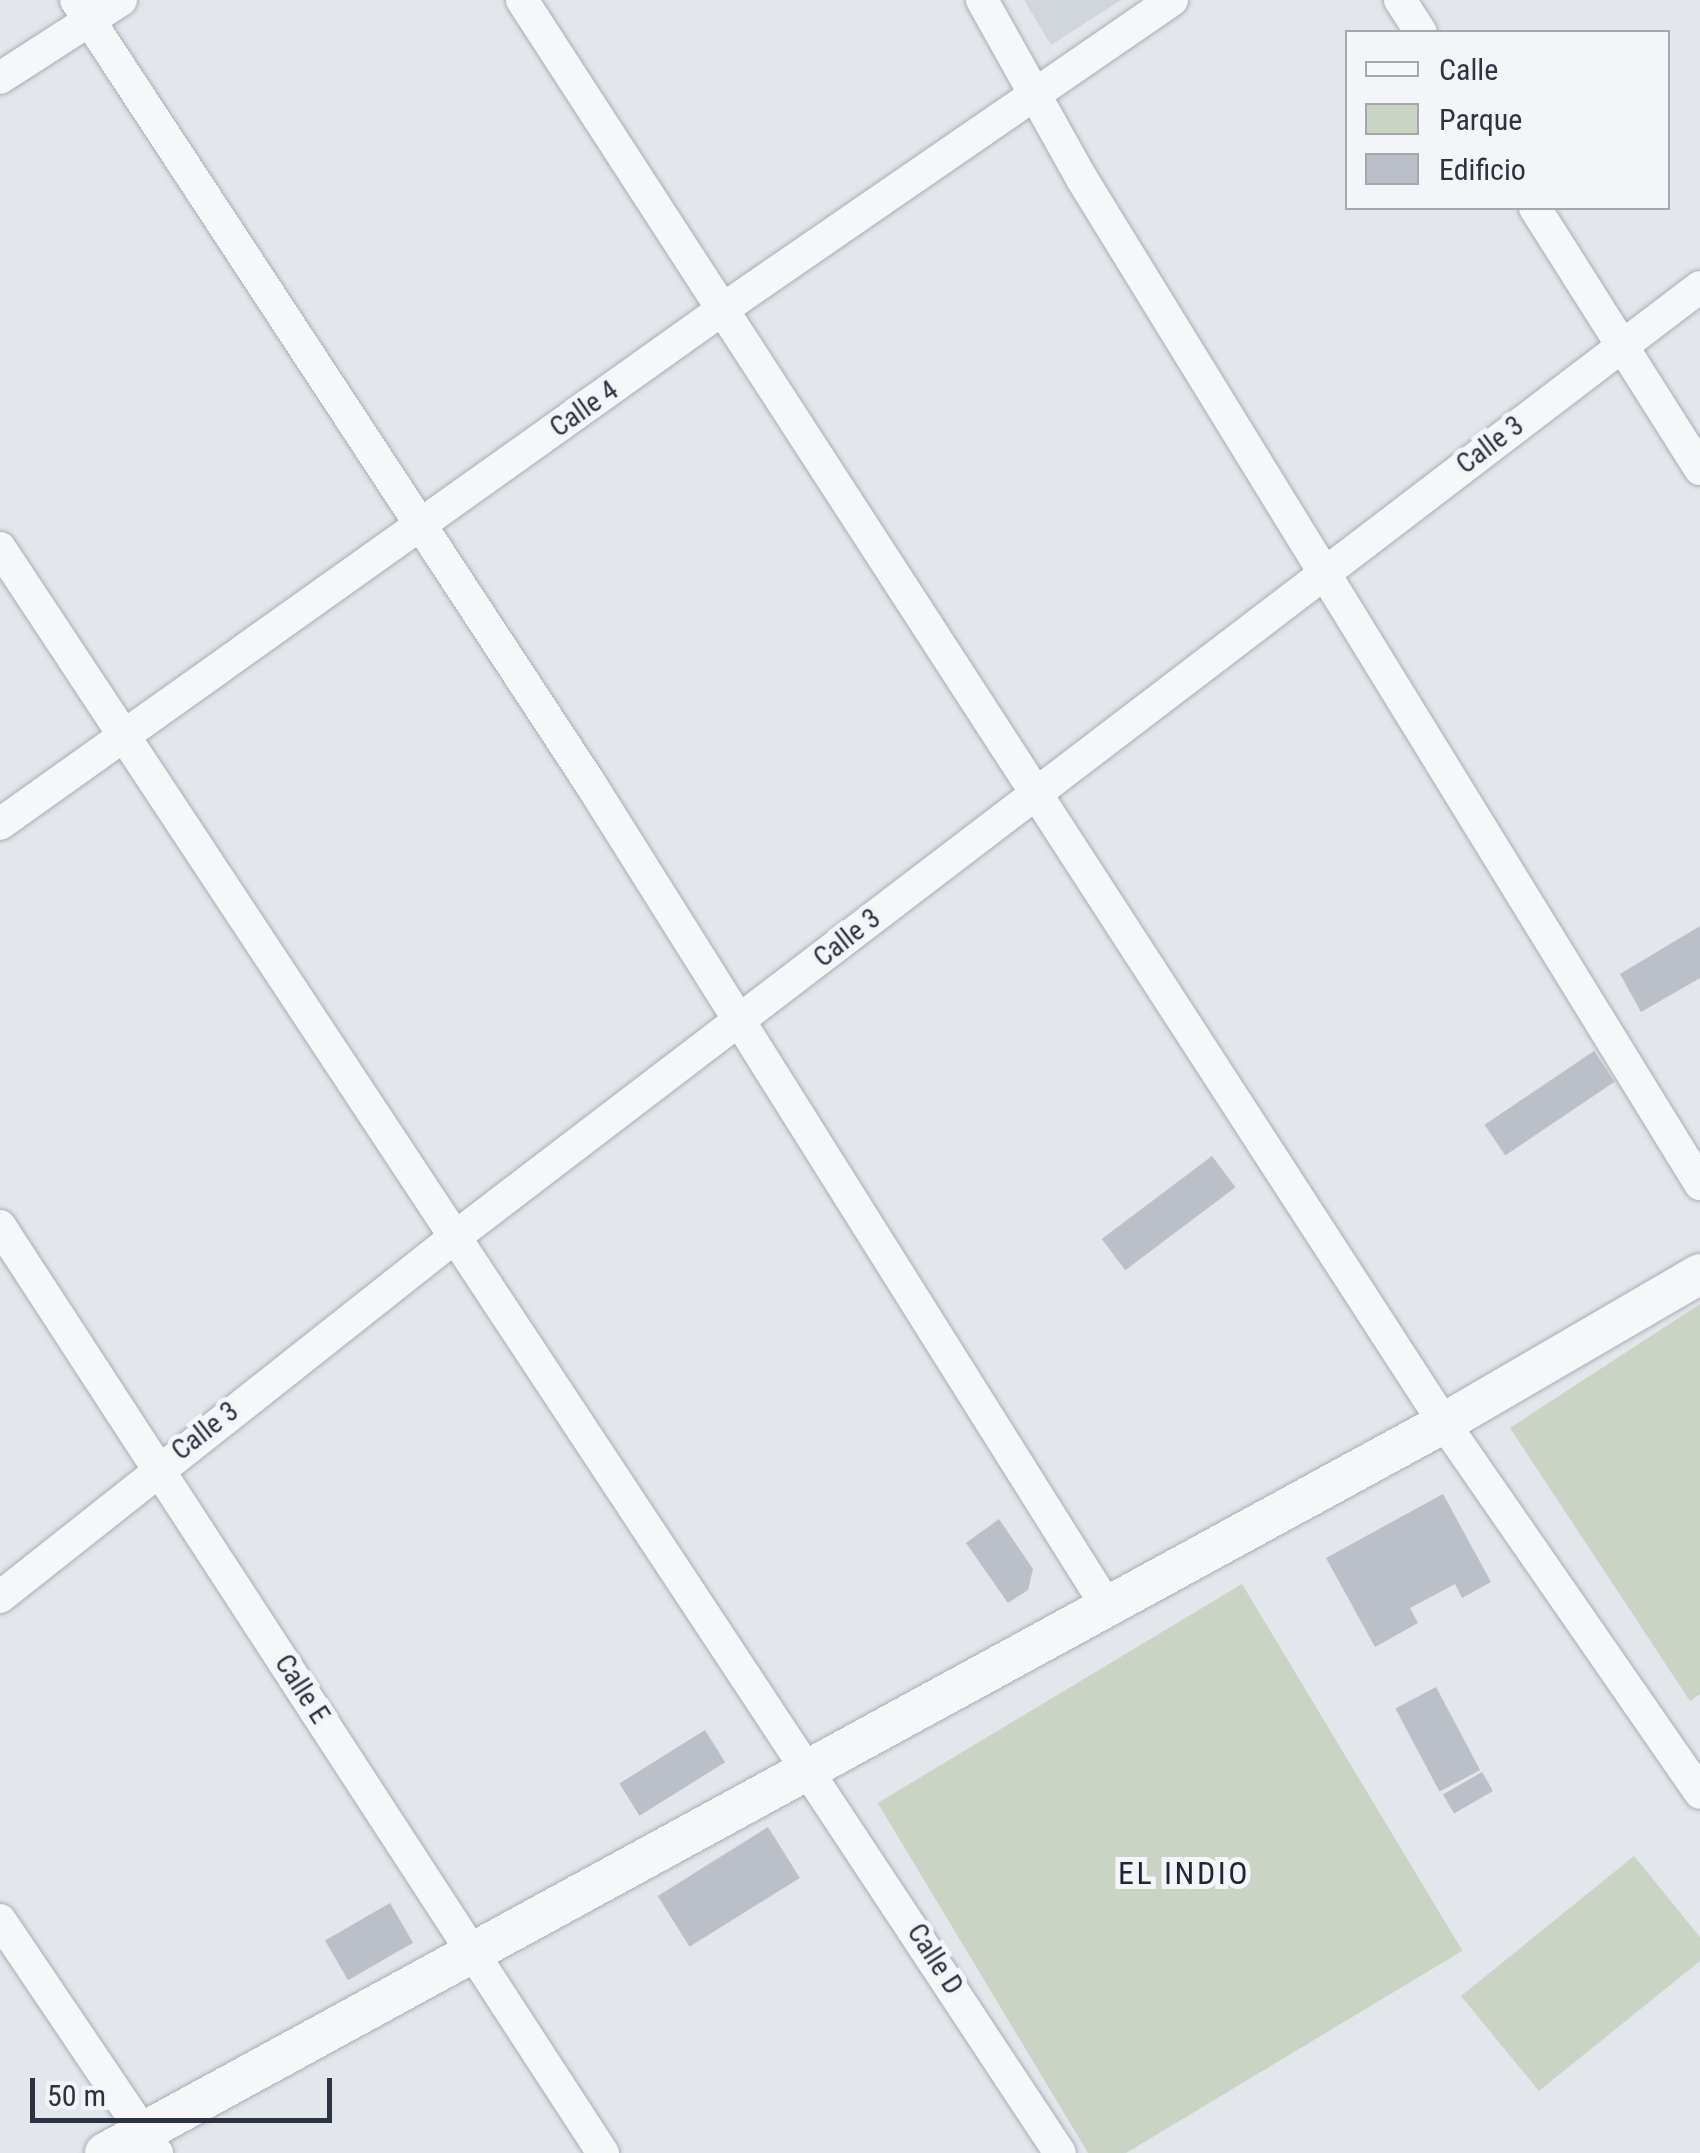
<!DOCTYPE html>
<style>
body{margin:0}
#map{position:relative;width:1700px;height:2153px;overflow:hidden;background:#e3e6eb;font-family:"Roboto Condensed",sans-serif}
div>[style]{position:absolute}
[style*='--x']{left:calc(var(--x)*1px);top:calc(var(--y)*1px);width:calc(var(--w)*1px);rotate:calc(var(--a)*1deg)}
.built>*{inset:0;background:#d1d5dc}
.green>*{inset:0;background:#c9d4c5;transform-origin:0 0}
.building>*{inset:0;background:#bbbfc7;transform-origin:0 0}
.roads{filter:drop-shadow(0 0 2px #a8adb5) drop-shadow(0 0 2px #a8adb5)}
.minor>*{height:32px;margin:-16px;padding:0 16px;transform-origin:16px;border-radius:16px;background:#f6f7f9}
.tertiary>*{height:40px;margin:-20px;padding:0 20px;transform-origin:20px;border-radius:20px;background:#f6f7f9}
span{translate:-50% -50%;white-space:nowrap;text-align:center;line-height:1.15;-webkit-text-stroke:10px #f3f5f8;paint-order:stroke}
.street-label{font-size:28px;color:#2c3442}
.quarter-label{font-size:32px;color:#1e2533;letter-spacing:2.5px}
.legend{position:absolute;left:1345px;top:30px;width:325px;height:180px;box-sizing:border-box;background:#f3f5f8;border:2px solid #a3a8af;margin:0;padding:12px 18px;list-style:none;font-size:30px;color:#2c3442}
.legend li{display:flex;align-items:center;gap:20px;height:50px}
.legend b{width:50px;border:2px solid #a3a8af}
.scale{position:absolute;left:30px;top:2078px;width:302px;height:45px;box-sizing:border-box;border:5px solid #2c3442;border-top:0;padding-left:12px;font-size:30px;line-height:35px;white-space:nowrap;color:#2c3442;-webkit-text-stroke:8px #f3f5f8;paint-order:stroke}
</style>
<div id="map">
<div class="built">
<div style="clip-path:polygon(1024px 0,1121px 0,1051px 45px)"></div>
</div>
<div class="green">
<div style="clip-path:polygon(1700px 1304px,1700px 1694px,1690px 1701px,1510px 1428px)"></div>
<div style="left:1242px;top:1584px;width:428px;height:425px;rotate:59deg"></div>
<div style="clip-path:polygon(1634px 1856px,1700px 1937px,1700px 1961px,1539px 2091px,1461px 1996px)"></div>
</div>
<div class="building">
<div style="clip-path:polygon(1700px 926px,1700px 978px,1641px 1012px,1620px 974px)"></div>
<div style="left:1594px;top:1051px;width:37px;height:132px;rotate:56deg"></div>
<div style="left:1212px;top:1156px;width:39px;height:138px;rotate:53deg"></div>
<div style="clip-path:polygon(1443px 1494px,1491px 1582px,1462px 1598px,1455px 1584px,1410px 1608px,1418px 1623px,1375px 1647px,1326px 1558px)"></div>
<div style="clip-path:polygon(999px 1519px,1033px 1569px,1028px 1590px,1008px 1603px,966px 1543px)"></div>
<div style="left:1436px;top:1687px;width:94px;height:46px;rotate:62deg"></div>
<div style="left:705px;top:1730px;width:38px;height:101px;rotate:58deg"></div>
<div style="left:1482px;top:1772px;width:22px;height:45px;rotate:60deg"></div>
<div style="left:768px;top:1827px;width:60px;height:130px;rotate:58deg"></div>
<div style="left:390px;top:1903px;width:46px;height:75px;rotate:60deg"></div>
</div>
<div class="roads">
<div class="minor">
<div style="--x:76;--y:0;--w:937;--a:56.72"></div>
<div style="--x:590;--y:783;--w:971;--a:57.88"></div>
<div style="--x:522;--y:0;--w:1696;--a:57.06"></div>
<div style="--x:1444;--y:1423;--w:450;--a:55.3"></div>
<div style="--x:982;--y:0;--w:205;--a:60.8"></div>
<div style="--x:1082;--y:179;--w:1180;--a:58.41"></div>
<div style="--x:1400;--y:0;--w:38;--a:57"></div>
<div style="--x:0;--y:78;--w:144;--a:-32.8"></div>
<div style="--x:1535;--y:208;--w:309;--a:57.7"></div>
<div style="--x:0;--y:548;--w:1923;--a:56.56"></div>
<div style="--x:0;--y:824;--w:888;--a:-35.46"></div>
<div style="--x:723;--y:309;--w:545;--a:-34.54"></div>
<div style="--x:0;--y:1226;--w:1106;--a:56.96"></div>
<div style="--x:0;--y:1597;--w:580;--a:-38.35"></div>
<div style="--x:455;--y:1237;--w:1566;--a:-37.35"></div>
<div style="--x:0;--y:1920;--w:281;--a:56"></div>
</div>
<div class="tertiary">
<div style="--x:105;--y:2153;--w:1525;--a:-28.6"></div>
<div style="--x:1444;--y:1423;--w:296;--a:-30.2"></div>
</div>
</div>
<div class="street-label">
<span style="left:584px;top:409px;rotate:-35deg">Calle 4</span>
<span style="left:1490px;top:445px;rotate:-37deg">Calle 3</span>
<span style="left:847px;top:938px;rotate:-38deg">Calle 3</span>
<span style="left:205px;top:1431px;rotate:-38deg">Calle 3</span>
<span style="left:302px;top:1689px;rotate:57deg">Calle E</span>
<span style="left:935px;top:1959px;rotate:57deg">Calle D</span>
</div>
<div class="quarter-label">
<span style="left:1184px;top:1873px">EL INDIO</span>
</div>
<ul class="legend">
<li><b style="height:12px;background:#f6f7f9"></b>Calle</li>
<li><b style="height:28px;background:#c9d4c5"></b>Parque</li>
<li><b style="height:28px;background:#bbbfc7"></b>Edificio</li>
</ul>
<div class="scale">50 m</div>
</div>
